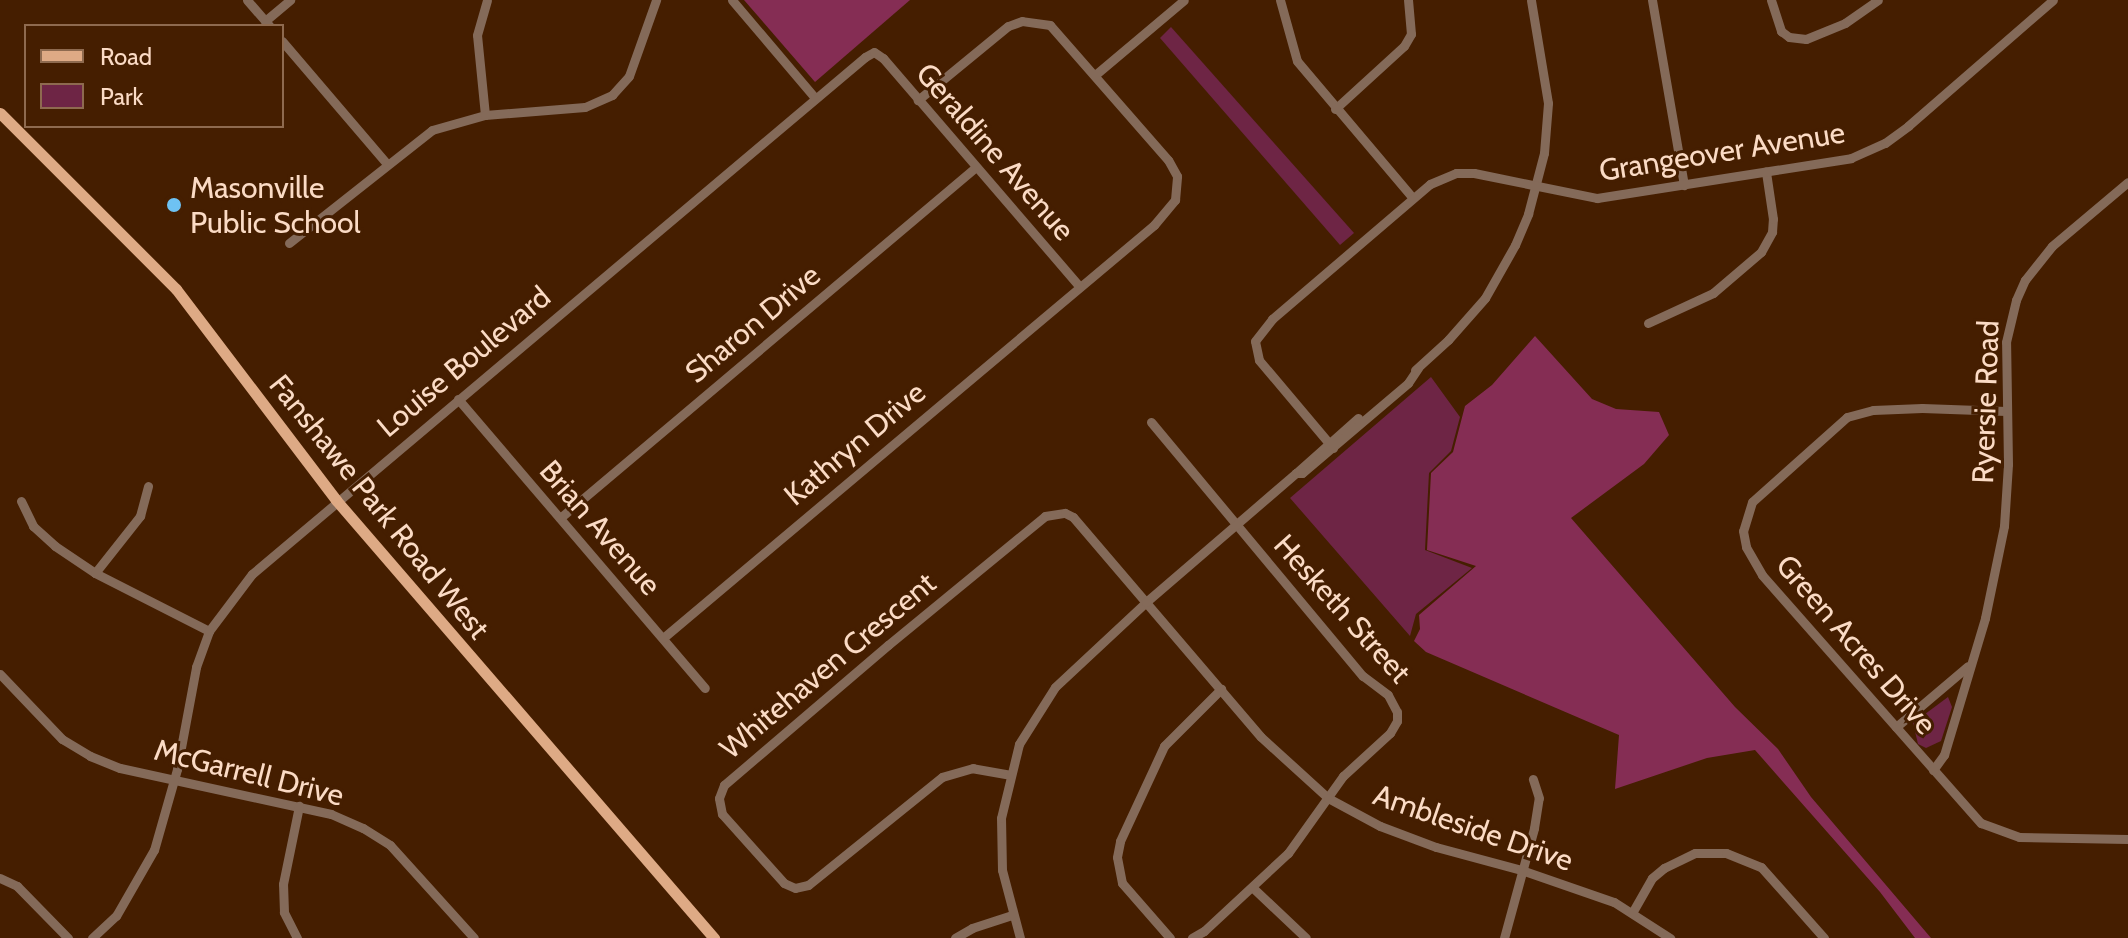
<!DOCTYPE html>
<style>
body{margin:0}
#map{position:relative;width:2128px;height:938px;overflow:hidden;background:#451e00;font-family:Cabin,sans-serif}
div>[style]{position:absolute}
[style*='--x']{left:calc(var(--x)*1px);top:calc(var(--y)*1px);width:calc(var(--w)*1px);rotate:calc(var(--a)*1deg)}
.green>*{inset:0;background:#6e2545}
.forest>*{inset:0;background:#852d54}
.minor>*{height:9px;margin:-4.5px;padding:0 4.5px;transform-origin:4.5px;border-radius:4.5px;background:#846a59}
.major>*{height:11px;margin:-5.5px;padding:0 5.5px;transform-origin:5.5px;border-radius:5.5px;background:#deaa85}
.dots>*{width:22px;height:22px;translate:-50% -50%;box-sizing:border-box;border:4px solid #451e00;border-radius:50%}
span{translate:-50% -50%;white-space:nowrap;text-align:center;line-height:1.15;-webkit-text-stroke:6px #451e00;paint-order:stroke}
.street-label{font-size:30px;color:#fbdbc5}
.poi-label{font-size:30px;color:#fbdbc5}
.left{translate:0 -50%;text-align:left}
.legend{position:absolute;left:24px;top:24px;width:260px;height:104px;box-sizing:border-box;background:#451e00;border:2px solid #8e6a4f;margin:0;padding:10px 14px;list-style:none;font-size:24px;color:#fbdbc5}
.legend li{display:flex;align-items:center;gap:16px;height:40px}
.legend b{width:40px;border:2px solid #8e6a4f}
</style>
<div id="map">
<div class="green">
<div style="clip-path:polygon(1171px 27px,1354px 233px,1340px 245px,1160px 38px)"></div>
<div style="clip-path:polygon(1431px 377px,1460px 417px,1451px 451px,1429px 473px,1425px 550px,1472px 568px,1416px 614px,1410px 636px,1290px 498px)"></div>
<div style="clip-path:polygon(1948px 697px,1952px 707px,1941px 741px,1926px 748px,1918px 744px,1913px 723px)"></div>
</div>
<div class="forest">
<div style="clip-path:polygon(744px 0,910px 0,815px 82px)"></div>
<div style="clip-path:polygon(1535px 336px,1592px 399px,1616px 409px,1659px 412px,1669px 435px,1644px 464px,1571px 518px,1735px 707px,1778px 749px,1811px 797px,1931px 938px,1915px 938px,1880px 892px,1755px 750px,1707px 758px,1615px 789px,1619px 735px,1426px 652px,1414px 641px,1420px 629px,1419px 615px,1476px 566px,1427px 550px,1431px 473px,1453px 452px,1465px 406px,1492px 385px)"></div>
</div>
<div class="minor">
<div style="--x:247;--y:0;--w:35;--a:49"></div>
<div style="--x:732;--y:0;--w:128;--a:49.7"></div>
<div style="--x:1280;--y:0;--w:63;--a:74.4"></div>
<div style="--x:1297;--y:61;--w:178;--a:49.8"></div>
<div style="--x:1652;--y:0;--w:188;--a:80.2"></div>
<div style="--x:1771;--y:0;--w:33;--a:72"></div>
<div style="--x:1781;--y:31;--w:10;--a:37"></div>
<div style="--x:1789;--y:37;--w:17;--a:7"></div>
<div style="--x:1806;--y:39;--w:42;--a:-22.3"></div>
<div style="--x:1845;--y:23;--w:40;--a:-34.9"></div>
<div style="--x:265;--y:21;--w:33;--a:-40"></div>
<div style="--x:282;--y:41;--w:162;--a:49.5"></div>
<div style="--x:1095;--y:75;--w:116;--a:-40.1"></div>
<div style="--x:1335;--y:109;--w:93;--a:-42.4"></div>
<div style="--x:1404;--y:46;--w:14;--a:-60"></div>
<div style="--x:1411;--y:34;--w:34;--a:-95"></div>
<div style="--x:485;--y:115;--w:80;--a:-95.7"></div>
<div style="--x:477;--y:35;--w:36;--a:-74"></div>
<div style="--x:289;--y:243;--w:182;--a:-38.3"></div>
<div style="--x:432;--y:130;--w:55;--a:-15.8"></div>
<div style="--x:485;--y:115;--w:100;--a:-4.6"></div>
<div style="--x:585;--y:107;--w:30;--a:-24"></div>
<div style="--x:612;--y:95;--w:25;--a:-48"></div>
<div style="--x:629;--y:76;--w:81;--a:-70.4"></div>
<div style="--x:1648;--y:323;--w:72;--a:-24.8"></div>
<div style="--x:1713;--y:293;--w:63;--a:-40.5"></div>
<div style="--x:1761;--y:252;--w:23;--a:-61"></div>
<div style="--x:1772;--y:232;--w:13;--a:-86"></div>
<div style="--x:1773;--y:219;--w:48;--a:-98.5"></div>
<div style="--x:1415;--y:370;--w:45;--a:-42.3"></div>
<div style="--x:1448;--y:340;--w:56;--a:-48.6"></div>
<div style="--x:1485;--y:298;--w:61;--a:-60.5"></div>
<div style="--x:1515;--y:245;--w:34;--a:-67"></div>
<div style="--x:1528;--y:214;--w:63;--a:-75.3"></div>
<div style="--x:1544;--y:153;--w:50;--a:-85.4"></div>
<div style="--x:1548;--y:103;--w:104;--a:-99.4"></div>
<div style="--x:458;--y:399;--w:380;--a:49.5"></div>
<div style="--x:2006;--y:411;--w:84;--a:-178"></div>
<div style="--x:1922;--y:408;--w:49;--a:177.7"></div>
<div style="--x:1873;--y:410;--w:27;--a:165"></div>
<div style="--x:1847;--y:417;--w:127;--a:138.2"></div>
<div style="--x:1752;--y:502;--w:30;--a:107"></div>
<div style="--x:1743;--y:531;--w:16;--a:79"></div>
<div style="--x:1746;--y:547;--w:32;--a:60"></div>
<div style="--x:1762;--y:575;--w:331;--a:48.6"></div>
<div style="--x:1981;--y:823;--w:40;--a:20.2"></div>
<div style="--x:2019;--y:837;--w:109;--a:1.1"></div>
<div style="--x:1151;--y:422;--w:331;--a:50.2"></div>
<div style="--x:1363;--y:676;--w:31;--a:37"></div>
<div style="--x:1388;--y:695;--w:19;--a:62"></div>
<div style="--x:1397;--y:712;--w:9;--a:90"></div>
<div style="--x:1397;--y:721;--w:14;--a:120"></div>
<div style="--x:1390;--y:733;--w:64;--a:137.5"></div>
<div style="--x:1343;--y:776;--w:95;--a:125.5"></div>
<div style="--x:1288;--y:853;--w:115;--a:137.1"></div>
<div style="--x:1204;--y:931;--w:14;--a:150"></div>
<div style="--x:1333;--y:448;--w:115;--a:-130.1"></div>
<div style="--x:1259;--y:360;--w:19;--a:-102"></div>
<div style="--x:1255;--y:341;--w:28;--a:-52"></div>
<div style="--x:1272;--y:319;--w:208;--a:-40.5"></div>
<div style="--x:1430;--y:184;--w:28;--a:-23"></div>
<div style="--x:1456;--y:173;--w:18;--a:0"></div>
<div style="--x:1474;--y:173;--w:126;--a:11.5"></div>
<div style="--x:1597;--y:198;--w:257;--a:-8.9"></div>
<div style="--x:1851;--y:158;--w:37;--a:-24"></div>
<div style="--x:1885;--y:143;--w:29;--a:-36"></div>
<div style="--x:1908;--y:126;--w:192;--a:-41"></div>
<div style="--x:1296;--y:473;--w:83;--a:-41.6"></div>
<div style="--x:21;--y:501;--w:28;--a:64"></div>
<div style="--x:33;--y:526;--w:30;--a:42"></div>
<div style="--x:55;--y:546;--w:48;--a:34"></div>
<div style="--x:95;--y:573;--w:128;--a:27"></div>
<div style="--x:560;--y:518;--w:544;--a:-40.16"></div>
<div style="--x:95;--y:573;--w:73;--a:-51.7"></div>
<div style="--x:140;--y:516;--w:31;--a:-75"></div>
<div style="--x:663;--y:638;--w:642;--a:-40.07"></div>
<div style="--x:1154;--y:225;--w:33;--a:-50"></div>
<div style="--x:1175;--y:200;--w:24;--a:-85"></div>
<div style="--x:1177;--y:176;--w:18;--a:-119"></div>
<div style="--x:1168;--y:160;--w:179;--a:-131.2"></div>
<div style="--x:1050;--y:25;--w:28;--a:-172"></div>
<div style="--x:1022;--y:21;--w:15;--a:160"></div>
<div style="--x:1008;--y:26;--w:117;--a:140.6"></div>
<div style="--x:0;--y:674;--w:90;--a:46.4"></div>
<div style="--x:62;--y:739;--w:33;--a:31"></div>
<div style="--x:90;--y:756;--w:32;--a:22"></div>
<div style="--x:120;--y:768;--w:216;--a:12.3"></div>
<div style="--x:331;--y:814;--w:35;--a:24"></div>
<div style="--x:363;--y:828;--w:32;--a:32"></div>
<div style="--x:390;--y:845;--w:125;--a:47.9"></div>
<div style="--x:1896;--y:727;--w:94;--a:-40.3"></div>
<div style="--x:1933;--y:770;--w:19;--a:-54"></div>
<div style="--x:1944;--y:755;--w:143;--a:-73.3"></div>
<div style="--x:1985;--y:618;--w:94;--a:-78.3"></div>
<div style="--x:2004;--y:526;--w:62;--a:-86.3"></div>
<div style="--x:2008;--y:464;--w:122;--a:-90.9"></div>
<div style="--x:2006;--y:342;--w:43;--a:-76.6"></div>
<div style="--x:2016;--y:300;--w:22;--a:-66"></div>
<div style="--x:2025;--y:280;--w:43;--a:-51.5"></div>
<div style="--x:2052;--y:246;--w:99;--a:-40.1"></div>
<div style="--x:1011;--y:775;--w:39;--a:-170"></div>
<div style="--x:973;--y:768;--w:32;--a:164"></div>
<div style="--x:942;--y:777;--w:172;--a:141.1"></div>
<div style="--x:808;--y:885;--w:13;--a:167"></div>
<div style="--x:795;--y:888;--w:12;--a:-156"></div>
<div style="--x:784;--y:883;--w:93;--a:-131.9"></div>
<div style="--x:722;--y:814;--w:16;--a:-101"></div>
<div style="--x:719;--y:798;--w:14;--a:-69"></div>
<div style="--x:724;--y:785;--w:216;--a:-40.5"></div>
<div style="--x:888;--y:645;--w:203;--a:-39.4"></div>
<div style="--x:1045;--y:516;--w:20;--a:-9"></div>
<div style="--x:1065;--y:513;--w:9;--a:27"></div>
<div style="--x:1073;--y:517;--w:289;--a:49.5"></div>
<div style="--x:1261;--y:737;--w:91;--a:42.3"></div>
<div style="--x:1328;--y:798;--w:59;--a:28.3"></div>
<div style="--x:1380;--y:826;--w:60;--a:20.6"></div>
<div style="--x:1436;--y:847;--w:88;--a:15.1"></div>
<div style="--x:1521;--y:870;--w:98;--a:19"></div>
<div style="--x:1614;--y:902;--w:67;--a:32.7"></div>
<div style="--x:0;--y:878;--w:19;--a:25"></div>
<div style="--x:17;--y:886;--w:73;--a:45.6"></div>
<div style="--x:1252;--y:887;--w:74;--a:43.4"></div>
<div style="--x:1632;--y:913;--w:40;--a:-60.3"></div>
<div style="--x:1652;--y:878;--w:16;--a:-40"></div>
<div style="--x:1664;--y:868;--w:34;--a:-26"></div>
<div style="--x:1695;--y:853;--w:31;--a:0"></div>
<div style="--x:1726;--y:853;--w:38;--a:22"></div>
<div style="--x:1761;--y:867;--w:95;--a:48.4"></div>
<div style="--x:92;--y:938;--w:33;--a:-43"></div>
<div style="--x:116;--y:916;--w:76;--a:-60.1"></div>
<div style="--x:154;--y:850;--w:84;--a:-74.1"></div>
<div style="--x:177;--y:769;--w:104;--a:-79.4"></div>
<div style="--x:196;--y:667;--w:38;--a:-70"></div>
<div style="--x:209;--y:631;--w:71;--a:-53"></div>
<div style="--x:252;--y:574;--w:802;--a:-40.14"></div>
<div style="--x:865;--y:57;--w:10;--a:-29"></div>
<div style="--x:874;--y:52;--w:11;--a:34"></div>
<div style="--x:883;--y:58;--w:301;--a:49.3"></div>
<div style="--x:297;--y:938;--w:29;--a:-117"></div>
<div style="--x:284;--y:912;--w:28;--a:-92"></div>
<div style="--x:283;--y:884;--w:80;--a:-78.4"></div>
<div style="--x:955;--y:938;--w:20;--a:-30"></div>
<div style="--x:972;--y:928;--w:42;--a:-18"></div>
<div style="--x:1020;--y:938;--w:70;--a:-104.8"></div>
<div style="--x:1002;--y:870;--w:52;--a:-91.1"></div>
<div style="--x:1001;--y:818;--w:76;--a:-76.3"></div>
<div style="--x:1019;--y:744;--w:67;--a:-57.7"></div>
<div style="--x:1055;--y:687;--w:125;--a:-43"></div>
<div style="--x:1146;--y:602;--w:198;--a:-40.7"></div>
<div style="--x:1296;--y:473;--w:6;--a:0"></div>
<div style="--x:1302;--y:473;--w:139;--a:-40.3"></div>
<div style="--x:1408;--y:383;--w:18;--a:-56"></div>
<div style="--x:1170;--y:938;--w:73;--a:-131.1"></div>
<div style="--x:1122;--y:883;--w:26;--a:-101"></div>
<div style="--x:1117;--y:857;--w:16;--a:-79"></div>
<div style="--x:1120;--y:841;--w:105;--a:-65.1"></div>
<div style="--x:1164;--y:746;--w:81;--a:-45"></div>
<div style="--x:1504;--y:938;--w:114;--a:-74.7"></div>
<div style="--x:1534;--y:828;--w:30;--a:-81"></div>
<div style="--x:1539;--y:798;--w:20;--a:-108"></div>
</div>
<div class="major">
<div style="--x:0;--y:113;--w:249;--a:45"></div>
<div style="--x:176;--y:289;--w:265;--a:52.8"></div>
<div style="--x:336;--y:500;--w:579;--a:49.21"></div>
</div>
<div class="dots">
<div style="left:174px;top:205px;background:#6ec2f3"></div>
</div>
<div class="street-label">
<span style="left:995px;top:152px;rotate:49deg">Geraldine Avenue</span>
<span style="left:1722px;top:152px;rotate:-9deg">Grangeover Avenue</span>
<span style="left:753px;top:324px;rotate:-40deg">Sharon Drive</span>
<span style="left:464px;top:362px;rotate:-40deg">Louise Boulevard</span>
<span style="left:1986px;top:402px;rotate:-88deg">Ryersie Road</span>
<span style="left:855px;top:444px;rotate:-40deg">Kathryn Drive</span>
<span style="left:379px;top:507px;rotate:51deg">Fanshawe Park Road West</span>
<span style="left:600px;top:528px;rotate:49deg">Brian Avenue</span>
<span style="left:1342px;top:609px;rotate:48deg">Hesketh Street</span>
<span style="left:1856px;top:645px;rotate:49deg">Green Acres Drive</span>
<span style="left:828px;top:666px;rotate:-40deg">Whitehaven Crescent</span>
<span style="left:249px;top:773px;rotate:14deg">McGarrell Drive</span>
<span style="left:1473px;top:828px;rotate:19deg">Ambleside Drive</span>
</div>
<div class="poi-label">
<span class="left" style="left:190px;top:205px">Masonville<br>Public School</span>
</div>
<ul class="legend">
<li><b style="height:10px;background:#deaa85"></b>Road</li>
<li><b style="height:22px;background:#6e2545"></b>Park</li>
</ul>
</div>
